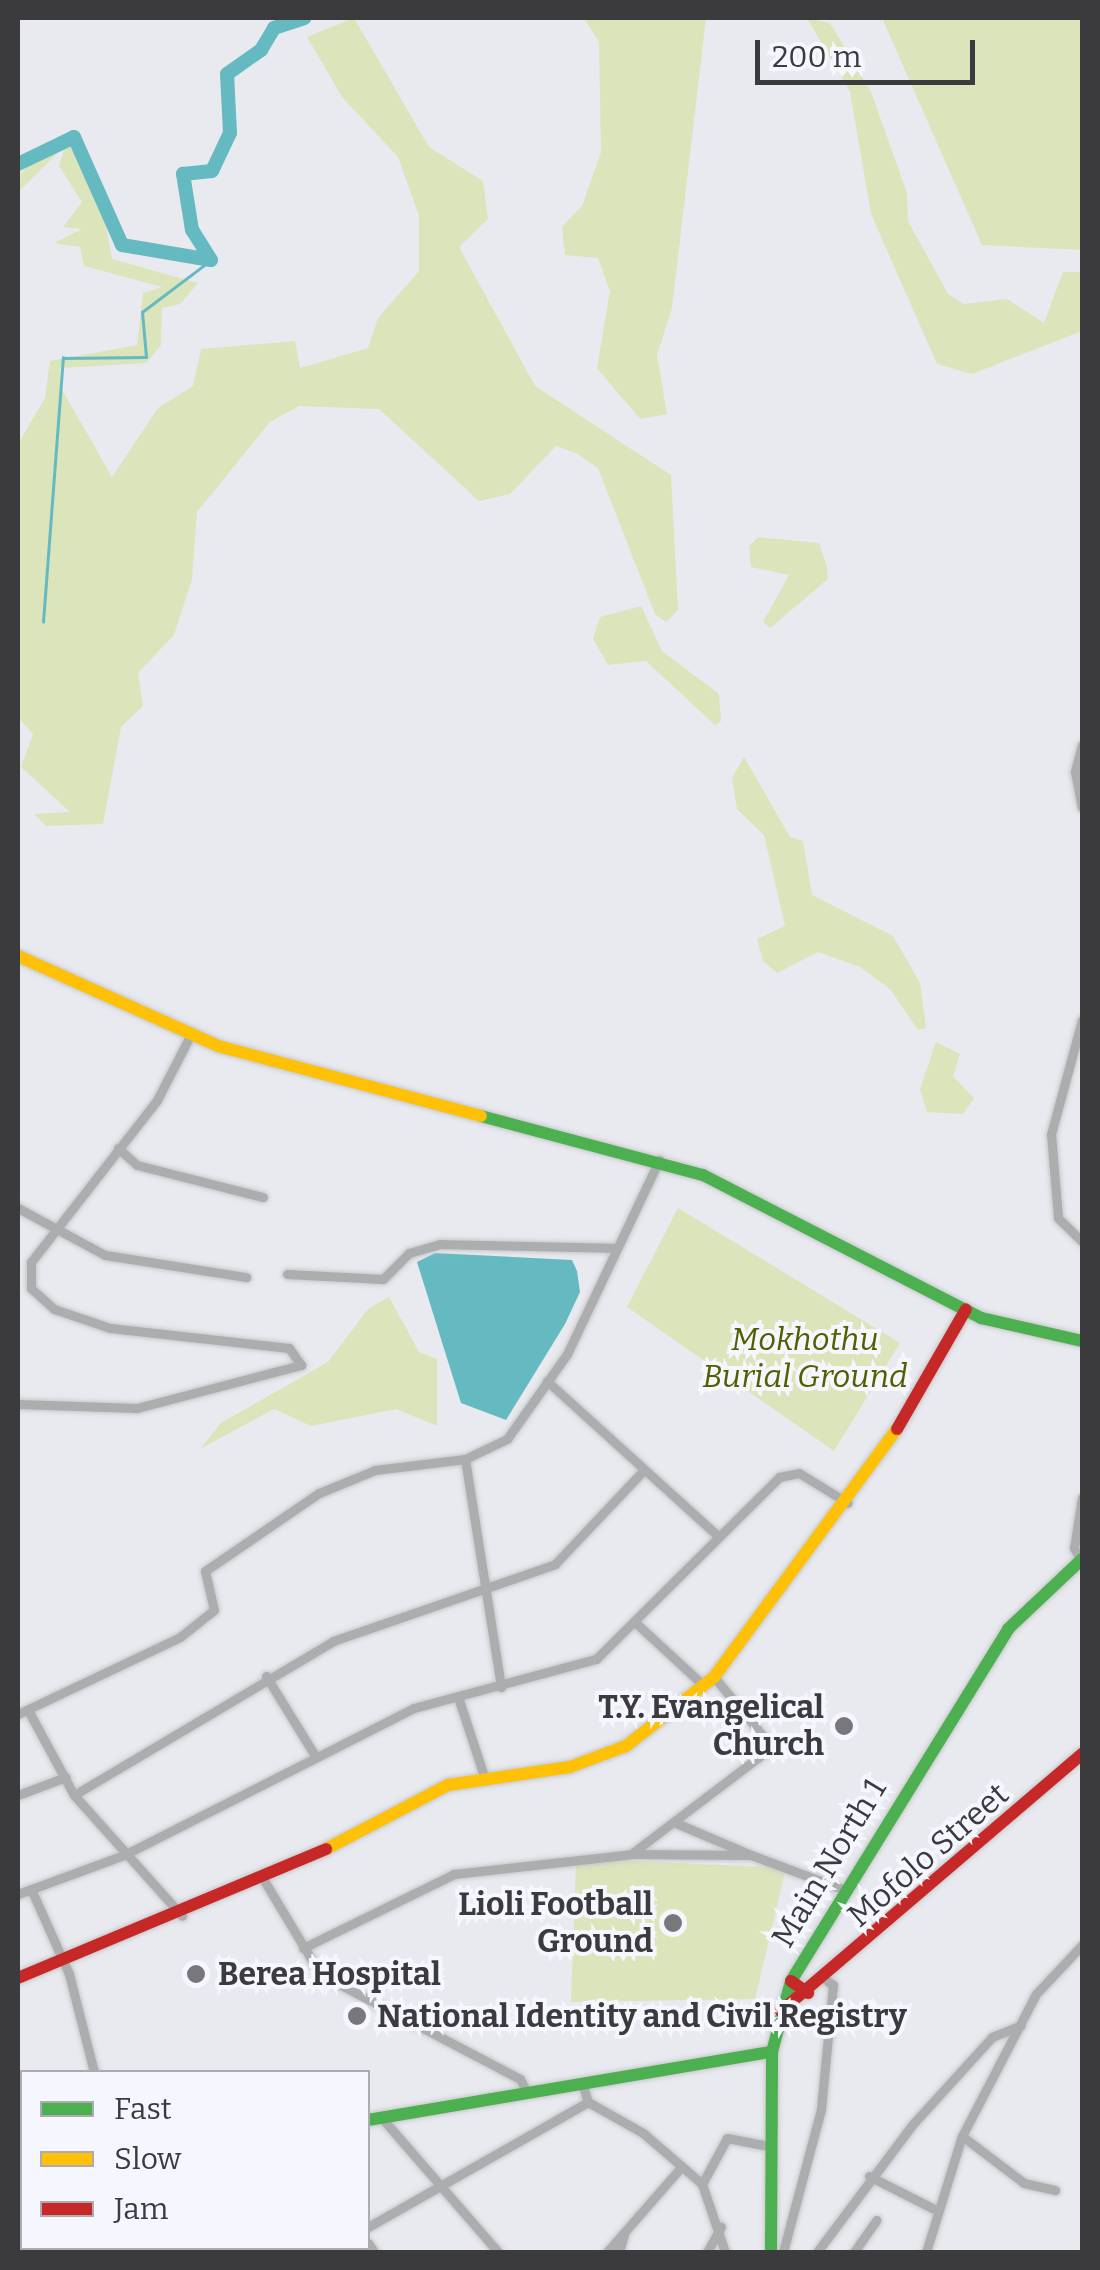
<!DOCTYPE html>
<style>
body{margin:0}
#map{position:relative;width:1100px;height:2270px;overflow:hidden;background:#e9eaef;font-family:Bitter,serif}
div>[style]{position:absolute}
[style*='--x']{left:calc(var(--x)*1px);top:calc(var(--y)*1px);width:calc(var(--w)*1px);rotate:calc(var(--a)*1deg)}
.green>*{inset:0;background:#dce4bb}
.water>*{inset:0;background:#65bac1}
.stream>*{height:2.5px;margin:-1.25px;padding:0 1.25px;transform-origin:1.25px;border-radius:1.25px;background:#65bac1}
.river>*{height:14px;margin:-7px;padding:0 7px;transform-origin:7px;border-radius:7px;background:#65bac1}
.roads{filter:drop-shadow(0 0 2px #c7c8cb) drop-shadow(0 0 2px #c7c8cb)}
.street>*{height:9px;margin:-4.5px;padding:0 4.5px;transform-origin:4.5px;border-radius:4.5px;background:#acadae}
.fast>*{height:12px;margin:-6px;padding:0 6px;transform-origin:6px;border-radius:6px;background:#4caf50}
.slow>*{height:12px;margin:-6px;padding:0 6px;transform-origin:6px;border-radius:6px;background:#ffc107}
.jam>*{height:12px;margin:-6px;padding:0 6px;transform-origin:6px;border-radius:6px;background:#c62828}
.dots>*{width:28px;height:28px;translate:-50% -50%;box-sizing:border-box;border:5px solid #f5f6fe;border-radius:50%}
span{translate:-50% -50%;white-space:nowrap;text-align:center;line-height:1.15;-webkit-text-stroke:8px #f5f6fe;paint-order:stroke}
.park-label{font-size:32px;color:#545e00;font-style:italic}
.poi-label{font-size:32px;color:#3b3b3e;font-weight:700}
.right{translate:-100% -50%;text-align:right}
.left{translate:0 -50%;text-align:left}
.street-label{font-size:32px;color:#3b3b3e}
.frame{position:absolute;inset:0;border:20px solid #3b3b3e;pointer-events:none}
.legend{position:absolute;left:20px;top:2070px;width:350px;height:180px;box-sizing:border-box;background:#f5f6fe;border:2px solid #ababb1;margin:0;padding:12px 18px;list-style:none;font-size:30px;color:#3b3b3e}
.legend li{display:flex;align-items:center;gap:20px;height:50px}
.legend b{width:50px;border:2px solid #ababb1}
.scale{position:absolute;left:755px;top:40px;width:220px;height:45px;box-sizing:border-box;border:5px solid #3b3b3e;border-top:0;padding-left:12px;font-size:30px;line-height:35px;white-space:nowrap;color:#3b3b3e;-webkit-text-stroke:8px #f5f6fe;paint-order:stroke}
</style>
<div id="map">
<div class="green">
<div style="clip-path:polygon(354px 18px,429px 147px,483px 181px,488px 219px,459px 247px,535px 386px,671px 475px,678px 610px,666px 622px,655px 614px,598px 468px,576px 453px,556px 446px,510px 494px,479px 501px,379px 409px,299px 406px,270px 422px,197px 512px,192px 579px,174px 635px,138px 673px,143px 706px,121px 727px,103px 824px,46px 826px,34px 814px,70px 812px,21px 767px,33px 734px,18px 717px,18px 444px,45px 398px,50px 361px,137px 345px,143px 293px,162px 287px,84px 266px,80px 247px,54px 243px,82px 229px,63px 227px,82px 202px,59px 166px,65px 146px,18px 192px,18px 176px,59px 136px,77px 134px,98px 183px,112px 259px,198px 283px,180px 304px,162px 308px,161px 345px,147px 363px,60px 368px,60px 386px,112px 477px,158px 408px,193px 386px,201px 349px,295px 341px,300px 368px,368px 348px,378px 318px,419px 271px,419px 216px,398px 157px,342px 97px,307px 37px)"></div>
<div style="clip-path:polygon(584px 18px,706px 18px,672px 308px,657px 355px,667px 414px,640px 419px,597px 368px,610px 291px,598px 258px,565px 255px,562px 227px,582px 206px,601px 152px,599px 42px)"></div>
<div style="clip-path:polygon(807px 18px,830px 23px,871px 92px,907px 193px,908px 221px,948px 294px,964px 304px,1007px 299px,1044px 323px,1063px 272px,1082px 272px,1082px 331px,972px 374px,937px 364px,871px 214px,850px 92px)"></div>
<div style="clip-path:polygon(882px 18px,1082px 18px,1082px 250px,982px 245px)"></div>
<div style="clip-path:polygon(758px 537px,819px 543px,827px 567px,828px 579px,770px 628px,763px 622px,789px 575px,751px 567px,749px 546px)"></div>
<div style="clip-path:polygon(641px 606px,662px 651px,719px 694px,721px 721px,715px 725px,646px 661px,608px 665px,593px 639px,600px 617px)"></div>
<div style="clip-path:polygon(744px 757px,790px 837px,803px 841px,812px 895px,893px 936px,920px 983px,926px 1028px,918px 1030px,890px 989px,860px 967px,818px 952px,777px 973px,763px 961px,757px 939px,785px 926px,764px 835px,737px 809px,732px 778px)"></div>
<div style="clip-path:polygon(936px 1042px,960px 1054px,953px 1076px,974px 1098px,963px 1114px,927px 1112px,920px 1089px)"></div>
<div style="clip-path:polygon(678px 1208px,900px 1343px,834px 1451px,627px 1307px)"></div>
<div style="clip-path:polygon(389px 1297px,419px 1352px,437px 1359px,437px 1426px,396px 1409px,311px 1426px,274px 1409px,200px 1449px,221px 1423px,328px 1362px,368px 1309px)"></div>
<div style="clip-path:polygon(611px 1860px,786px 1868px,755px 1999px,571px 2002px,576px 1865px)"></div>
</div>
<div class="water">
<div style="clip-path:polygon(435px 1253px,572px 1260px,577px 1271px,580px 1292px,565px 1324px,506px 1420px,461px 1403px,417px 1262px)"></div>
</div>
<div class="stream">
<div style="--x:43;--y:622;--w:265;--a:-85.7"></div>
<div style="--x:63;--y:358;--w:83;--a:-0.7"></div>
<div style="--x:146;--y:357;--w:45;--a:-95.1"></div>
<div style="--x:142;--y:312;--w:86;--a:-37"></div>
</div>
<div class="river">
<div style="--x:18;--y:164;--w:62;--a:-25.7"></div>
<div style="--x:74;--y:137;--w:118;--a:66"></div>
<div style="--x:122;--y:245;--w:90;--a:9.6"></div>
<div style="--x:211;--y:260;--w:36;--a:-122"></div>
<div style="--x:192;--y:230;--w:57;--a:-99.1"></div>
<div style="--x:183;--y:174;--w:29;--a:-6"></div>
<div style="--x:212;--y:171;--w:42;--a:-64.7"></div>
<div style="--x:230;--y:133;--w:59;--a:-92.9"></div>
<div style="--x:227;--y:74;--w:42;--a:-35.2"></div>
<div style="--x:261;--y:50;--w:26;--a:-59"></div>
<div style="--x:274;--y:28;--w:32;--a:-18"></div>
</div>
<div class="roads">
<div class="street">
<div style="--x:1082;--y:745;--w:28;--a:105"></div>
<div style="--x:1075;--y:772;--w:36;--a:79"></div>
<div style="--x:1082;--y:1020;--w:118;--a:105.2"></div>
<div style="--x:1051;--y:1134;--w:84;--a:85.2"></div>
<div style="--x:1058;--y:1218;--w:33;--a:44"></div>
<div style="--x:118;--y:1148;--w:25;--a:42"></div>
<div style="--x:137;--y:1165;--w:130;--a:14.3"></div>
<div style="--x:18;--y:1208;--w:99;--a:28.4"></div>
<div style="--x:105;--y:1255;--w:143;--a:8.9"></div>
<div style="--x:287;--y:1274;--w:96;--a:3"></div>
<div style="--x:383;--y:1279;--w:37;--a:-45"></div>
<div style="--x:409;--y:1253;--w:33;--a:-16"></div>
<div style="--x:441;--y:1244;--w:176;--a:1.3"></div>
<div style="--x:547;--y:1381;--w:232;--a:42.2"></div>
<div style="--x:18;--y:1404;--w:119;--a:1.9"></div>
<div style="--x:137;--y:1408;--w:170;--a:-14.7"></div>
<div style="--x:301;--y:1365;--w:21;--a:-125"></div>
<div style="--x:289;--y:1348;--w:180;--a:-173.6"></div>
<div style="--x:110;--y:1328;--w:59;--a:-161.3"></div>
<div style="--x:54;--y:1309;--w:31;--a:-138"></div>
<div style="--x:31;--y:1288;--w:26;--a:-90"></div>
<div style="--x:31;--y:1262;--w:205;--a:-52.1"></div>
<div style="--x:157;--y:1100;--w:72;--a:-62.7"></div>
<div style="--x:465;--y:1459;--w:231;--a:81"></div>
<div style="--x:1081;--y:1561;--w:15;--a:-118"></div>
<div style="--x:1074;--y:1548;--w:51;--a:-80.9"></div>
<div style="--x:637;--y:1624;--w:90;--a:42.7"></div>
<div style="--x:266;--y:1676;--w:92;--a:58.4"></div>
<div style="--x:458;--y:1697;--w:83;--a:71.8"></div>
<div style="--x:28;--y:1710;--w:97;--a:61.6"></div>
<div style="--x:74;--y:1795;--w:162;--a:48.2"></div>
<div style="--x:18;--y:1714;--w:179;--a:-25.4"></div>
<div style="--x:180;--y:1637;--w:43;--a:-38.5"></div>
<div style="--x:214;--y:1610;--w:40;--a:-103"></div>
<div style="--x:205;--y:1571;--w:138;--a:-34.4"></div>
<div style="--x:319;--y:1493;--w:61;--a:-22.3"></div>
<div style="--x:375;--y:1470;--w:91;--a:-7"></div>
<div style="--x:465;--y:1459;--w:47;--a:-25.5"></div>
<div style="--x:507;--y:1439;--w:104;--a:-54.8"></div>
<div style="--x:567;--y:1354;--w:215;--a:-64.6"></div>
<div style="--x:18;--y:1795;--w:51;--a:-20.6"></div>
<div style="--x:74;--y:1795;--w:301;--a:-30.7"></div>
<div style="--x:333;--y:1641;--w:235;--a:-19.1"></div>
<div style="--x:555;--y:1564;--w:125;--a:-46.6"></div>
<div style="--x:676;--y:1823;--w:82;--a:23.1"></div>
<div style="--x:631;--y:1854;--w:120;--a:0.5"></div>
<div style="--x:751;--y:1855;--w:100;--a:20.4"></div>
<div style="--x:265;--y:1882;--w:107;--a:59.1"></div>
<div style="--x:320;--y:1974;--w:226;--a:27.7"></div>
<div style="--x:520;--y:2079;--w:16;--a:63"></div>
<div style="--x:31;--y:1889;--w:93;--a:65.9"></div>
<div style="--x:69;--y:1974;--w:101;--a:75.7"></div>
<div style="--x:18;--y:1894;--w:113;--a:-20.2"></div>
<div style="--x:124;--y:1855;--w:325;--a:-26.9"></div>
<div style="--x:414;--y:1708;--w:188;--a:-15.1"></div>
<div style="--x:596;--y:1659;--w:258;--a:-44.8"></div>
<div style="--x:779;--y:1477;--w:20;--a:-11"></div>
<div style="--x:799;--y:1473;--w:57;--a:31.5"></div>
<div style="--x:303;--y:1948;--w:168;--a:-26.1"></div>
<div style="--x:454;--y:1874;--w:178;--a:-6.4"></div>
<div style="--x:631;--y:1854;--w:177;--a:-37.2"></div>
<div style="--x:772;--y:1747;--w:91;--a:-129.6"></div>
<div style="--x:583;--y:2086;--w:17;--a:73"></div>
<div style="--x:588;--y:2102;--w:63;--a:29.4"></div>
<div style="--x:643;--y:2133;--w:78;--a:40.8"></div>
<div style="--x:702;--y:2184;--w:72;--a:71.3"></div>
<div style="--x:381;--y:2117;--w:179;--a:49.1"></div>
<div style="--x:18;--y:2119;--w:11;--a:68"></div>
<div style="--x:962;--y:2136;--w:78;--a:37.2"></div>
<div style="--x:1024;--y:2183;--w:32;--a:13"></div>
<div style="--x:869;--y:2176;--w:71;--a:26.9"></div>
<div style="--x:702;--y:2184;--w:52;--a:-61.5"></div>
<div style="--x:727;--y:2138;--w:42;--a:11"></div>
<div style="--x:368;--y:2227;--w:253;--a:-29.6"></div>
<div style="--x:368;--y:2243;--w:11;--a:56"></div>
<div style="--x:110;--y:2248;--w:6;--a:45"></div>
<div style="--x:294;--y:2252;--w:16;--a:-15"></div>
<div style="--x:607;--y:2252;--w:114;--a:-48.9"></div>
<div style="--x:619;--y:2252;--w:18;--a:-74"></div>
<div style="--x:707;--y:2252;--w:29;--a:-61"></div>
<div style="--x:783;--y:2252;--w:148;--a:-75.1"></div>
<div style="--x:821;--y:2109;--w:125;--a:-84.5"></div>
<div style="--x:833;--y:1985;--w:9;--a:-144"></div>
<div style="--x:817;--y:2252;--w:159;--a:-53.2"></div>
<div style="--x:912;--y:2125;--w:119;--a:-47.7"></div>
<div style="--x:992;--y:2037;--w:31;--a:-22"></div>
<div style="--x:854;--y:2252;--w:39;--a:-55"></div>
<div style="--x:926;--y:2252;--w:121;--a:-72.8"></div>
<div style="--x:962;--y:2136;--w:160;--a:-62.5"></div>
<div style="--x:1036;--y:1994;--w:67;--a:-46.8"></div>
</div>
<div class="fast">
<div style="--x:481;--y:1116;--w:230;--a:14.9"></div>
<div style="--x:703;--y:1175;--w:313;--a:27.2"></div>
<div style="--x:981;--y:1318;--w:104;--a:12.8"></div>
<div style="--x:368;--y:2120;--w:410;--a:-9.6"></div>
<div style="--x:18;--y:2187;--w:4;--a:-14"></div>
<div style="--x:771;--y:2252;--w:200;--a:-89.7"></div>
<div style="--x:772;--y:2052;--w:73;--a:-75"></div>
<div style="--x:791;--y:1981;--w:414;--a:-58.3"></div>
<div style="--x:1008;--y:1629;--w:102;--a:-43.4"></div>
</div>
<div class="slow">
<div style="--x:18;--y:956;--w:219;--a:24.2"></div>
<div style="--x:218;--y:1046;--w:272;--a:14.9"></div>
<div style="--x:326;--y:1849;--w:138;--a:-27.7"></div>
<div style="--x:448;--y:1785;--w:123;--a:-8.4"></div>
<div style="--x:570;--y:1767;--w:60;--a:-20.6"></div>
<div style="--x:626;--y:1746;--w:112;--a:-38.1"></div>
<div style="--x:714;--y:1677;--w:308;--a:-53.6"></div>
</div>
<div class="jam">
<div style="--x:897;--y:1429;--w:138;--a:-60.1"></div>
<div style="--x:18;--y:1978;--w:334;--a:-22.7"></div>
<div style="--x:791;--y:1981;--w:21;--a:35"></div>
<div style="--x:781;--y:2011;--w:396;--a:-40.5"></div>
</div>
</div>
<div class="dots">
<div style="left:844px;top:1726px;background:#78787c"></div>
<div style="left:673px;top:1923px;background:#78787c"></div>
<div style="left:196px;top:1974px;background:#78787c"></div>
<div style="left:357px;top:2016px;background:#78787c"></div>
</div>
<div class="park-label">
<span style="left:805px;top:1358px">Mokhothu<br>Burial Ground</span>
</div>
<div class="poi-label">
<span class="right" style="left:824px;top:1726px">T.Y. Evangelical<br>Church</span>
<span class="right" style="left:653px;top:1923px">Lioli Football<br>Ground</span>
<span class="left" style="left:218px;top:1974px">Berea Hospital</span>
<span class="left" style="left:377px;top:2016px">National Identity and Civil Registry</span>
</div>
<div class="street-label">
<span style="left:928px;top:1855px;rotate:-41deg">Mofolo Street</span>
<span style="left:829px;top:1863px;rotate:-59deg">Main North 1</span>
</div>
<div class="frame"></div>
<ul class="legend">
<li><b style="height:12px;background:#4caf50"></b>Fast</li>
<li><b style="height:12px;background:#ffc107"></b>Slow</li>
<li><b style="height:12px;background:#c62828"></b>Jam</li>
</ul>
<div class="scale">200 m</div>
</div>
